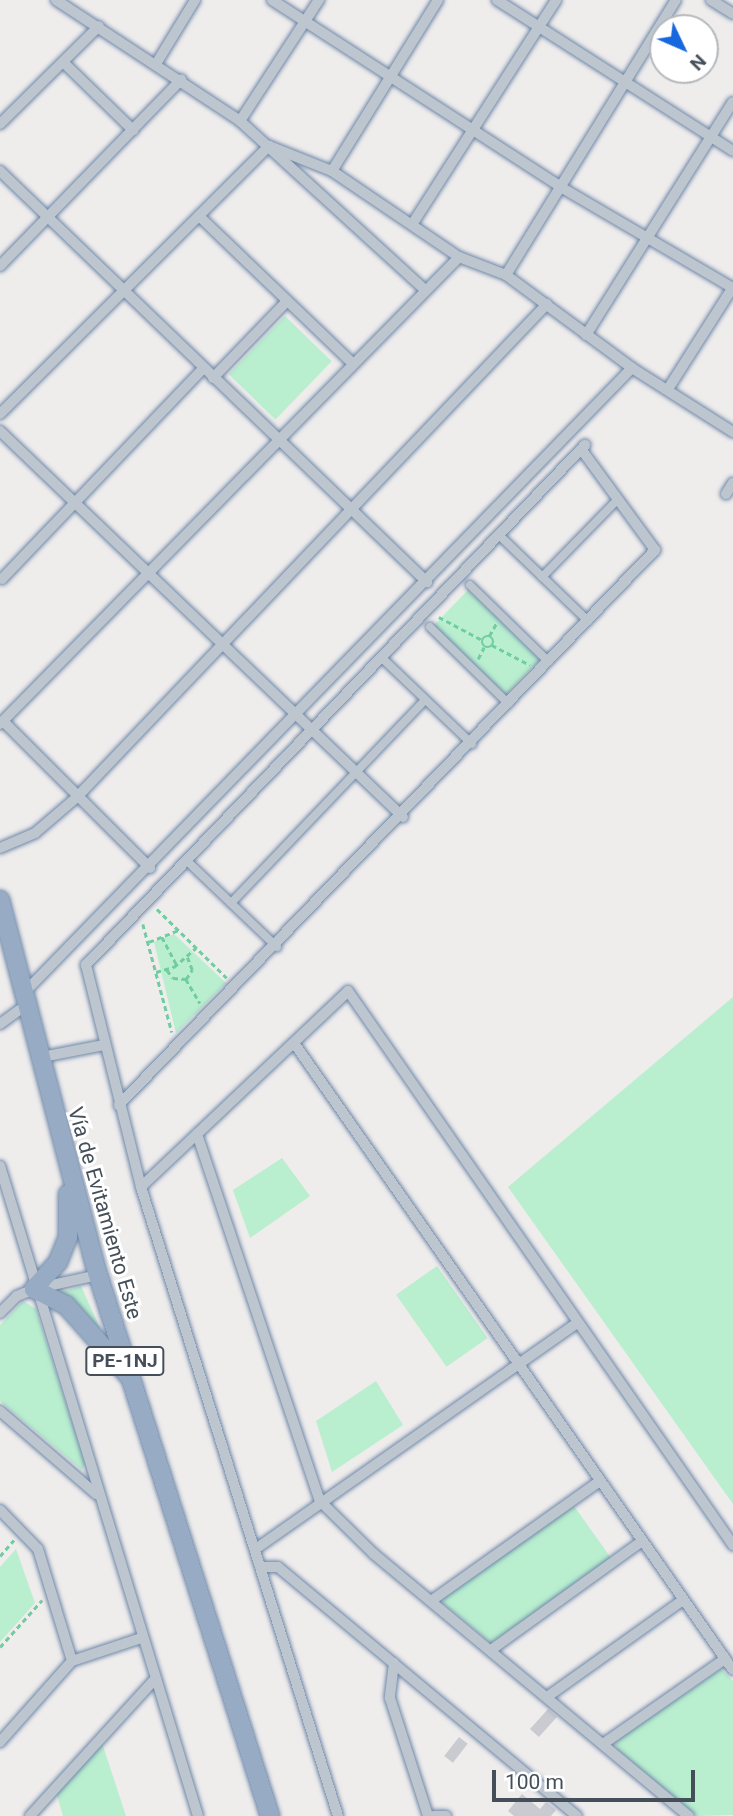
<!DOCTYPE html>
<meta charset="utf-8">
<style>
body{margin:0}
#map{position:relative;width:733px;height:1816px;overflow:hidden;background:#efecec;font-family:Roboto,sans-serif}
div>[style]{position:absolute}
[style*='--x']{left:calc(var(--x)*1px);top:calc(var(--y)*1px);width:calc(var(--w)*1px);rotate:calc(var(--a)*1deg)}
.green>*{inset:0;background:#b9eecf;transform-origin:0 0}
.building>*{inset:0;background:#c9cbd1;transform-origin:0 0}
.path>*{height:2.5px;margin-top:-1.25px;transform-origin:0;background:repeating-linear-gradient(90deg,#71cca2 0 5px,transparent 0 8.5px)}
.path>.ring{margin:-1.25px;padding:0;box-sizing:content-box;background:none;border:2.5px solid #71cca2;border-radius:50%}
.roads{filter:drop-shadow(0 0 2px #6e88a8) drop-shadow(0 0 2px #6e88a8)}
.pedestrian>*{height:8px;margin:-4px;padding:0 4px;transform-origin:4px;border-radius:4px;background:#bdc6cf}
.minor>*{height:10px;margin:-5px;padding:0 5px;transform-origin:5px;border-radius:5px;background:#bdc6cf}
.trunk>*{height:18px;margin:-9px;padding:0 9px;transform-origin:9px;border-radius:9px;background:#97acc4}
span{translate:-50% -50%;white-space:nowrap;text-align:center;line-height:1.15;-webkit-text-stroke:6px #fff;paint-order:stroke}
.shield-label span{padding:2px 5px;background:#fff;border:2px solid;border-radius:5px;-webkit-text-stroke-width:0}
.shield-label{font-size:19px;color:#454f5a;font-weight:700}
.street-label{font-size:21px;color:#454f5a}
.north{position:absolute;left:649px;top:14px;width:70px;height:70px;box-sizing:border-box;background:#fff;border:2px solid #b5b9bd;border-radius:50%;rotate:134deg;font-size:19px;font-weight:700;line-height:28px;text-align:center;color:#454f5a}
.north::after{content:'';display:block;margin:auto;width:24px;height:32px;background:#1768de;clip-path:polygon(50% 0,100% 100%,50% 72%,0 100%)}
.scale{position:absolute;left:492px;top:1770px;width:203px;height:32px;box-sizing:border-box;border:4px solid #454f5a;border-top:0;padding-left:9px;font-size:21px;line-height:24px;white-space:nowrap;color:#454f5a;-webkit-text-stroke:5px #fff;paint-order:stroke}
</style>
<div id="map">
<div class="green">
<div style="left:285px;top:316px;width:65px;height:81px;rotate:44deg"></div>
<div style="left:468px;top:590px;width:100px;height:49px;rotate:44deg"></div>
<div style="clip-path:polygon(174px 934px,226px 983px,176px 1033px,154px 942px)"></div>
<div style="clip-path:polygon(733px 997px,733px 1504px,508px 1187px)"></div>
<div style="clip-path:polygon(282px 1158px,310px 1196px,250px 1238px,233px 1190px)"></div>
<div style="left:437px;top:1266px;width:88px;height:50px;rotate:55deg"></div>
<div style="clip-path:polygon(81px 1286px,100px 1328px,96px 1330px,59px 1293px)"></div>
<div style="clip-path:polygon(23px 1301px,36px 1309px,85px 1464px,82px 1470px,0 1401px,0 1325px)"></div>
<div style="clip-path:polygon(376px 1381px,403px 1425px,332px 1472px,316px 1421px)"></div>
<div style="clip-path:polygon(574px 1506px,611px 1558px,491px 1643px,443px 1603px,444px 1596px)"></div>
<div style="clip-path:polygon(16px 1549px,35px 1603px,0 1642px,0 1567px)"></div>
<div style="clip-path:polygon(721px 1669px,733px 1681px,733px 1815px,697px 1816px,618px 1750px,615px 1742px)"></div>
<div style="clip-path:polygon(102px 1743px,126px 1816px,63px 1816px,56px 1792px)"></div>
</div>
<div class="building">
<div style="left:548px;top:1709px;width:12px;height:27px;rotate:42deg"></div>
<div style="left:459px;top:1737px;width:11px;height:24px;rotate:38deg"></div>
<div style="clip-path:polygon(522px 1794px,540px 1809px,546px 1802px,556px 1810px,551px 1816px,514px 1816px,508px 1811px)"></div>
</div>
<div class="path">
<div style="--x:439;--y:617;--w:49;--a:28.1"></div>
<div style="--x:489;--y:636;--w:14;--a:-60"></div>
<div class="ring" style="left:482px;top:636px;width:9.5px;height:9.5px"></div>
<div style="--x:492;--y:645;--w:43;--a:27.8"></div>
<div style="--x:478;--y:659;--w:13;--a:-63"></div>
<div style="--x:157;--y:909;--w:98;--a:44.6"></div>
<div style="--x:143;--y:924;--w:112;--a:75"></div>
<div style="--x:162;--y:937;--w:32;--a:62"></div>
<div style="--x:149;--y:942;--w:31;--a:-22"></div>
<div style="--x:167;--y:970;--w:10;--a:53"></div>
<div style="--x:173;--y:978;--w:13;--a:4"></div>
<div style="--x:186;--y:979;--w:11;--a:-56"></div>
<div style="--x:192;--y:970;--w:14;--a:-111"></div>
<div style="--x:156;--y:972;--w:19;--a:-16"></div>
<div style="--x:174;--y:967;--w:29;--a:-41"></div>
<div style="--x:186;--y:979;--w:28;--a:60"></div>
<div style="--x:0;--y:1556;--w:21;--a:-49"></div>
<div style="--x:0;--y:1647;--w:63;--a:-48.2"></div>
</div>
<div class="roads">
<div class="pedestrian">
<div style="--x:499;--y:535;--w:124;--a:44"></div>
<div style="--x:542;--y:577;--w:109;--a:-45.7"></div>
<div style="--x:470;--y:585;--w:110;--a:44.3"></div>
<div style="--x:430;--y:627;--w:110;--a:44.3"></div>
<div style="--x:381;--y:657;--w:126;--a:43.7"></div>
<div style="--x:186;--y:860;--w:126;--a:43.7"></div>
<div style="--x:231;--y:903;--w:281;--a:-46.3"></div>
</div>
<div class="minor">
<div style="--x:56;--y:0;--w:220;--a:33.3"></div>
<div style="--x:240;--y:121;--w:249;--a:42.4"></div>
<div style="--x:272;--y:0;--w:342;--a:32.9"></div>
<div style="--x:559;--y:186;--w:202;--a:30.4"></div>
<div style="--x:497;--y:0;--w:280;--a:32.6"></div>
<div style="--x:711;--y:0;--w:26;--a:32"></div>
<div style="--x:63;--y:62;--w:98;--a:44.2"></div>
<div style="--x:156;--y:64;--w:75;--a:-58.6"></div>
<div style="--x:240;--y:121;--w:145;--a:-56.9"></div>
<div style="--x:0;--y:124;--w:139;--a:-44.7"></div>
<div style="--x:0;--y:171;--w:593;--a:43.91"></div>
<div style="--x:332;--y:171;--w:201;--a:-58.2"></div>
<div style="--x:199;--y:216;--w:211;--a:43.8"></div>
<div style="--x:413;--y:223;--w:265;--a:-57.3"></div>
<div style="--x:0;--y:266;--w:260;--a:-45.8"></div>
<div style="--x:506;--y:275;--w:323;--a:-58.3"></div>
<div style="--x:586;--y:335;--w:275;--a:-57.8"></div>
<div style="--x:213;--y:378;--w:107;--a:-46.1"></div>
<div style="--x:668;--y:389;--w:121;--a:-57.5"></div>
<div style="--x:0;--y:414;--w:380;--a:-44.9"></div>
<div style="--x:269;--y:146;--w:68;--a:21.6"></div>
<div style="--x:332;--y:171;--w:153;--a:34.1"></div>
<div style="--x:459;--y:257;--w:50;--a:21"></div>
<div style="--x:506;--y:275;--w:157;--a:36.4"></div>
<div style="--x:632;--y:368;--w:120;--a:32.4"></div>
<div style="--x:0;--y:431;--w:558;--a:43.77"></div>
<div style="--x:726;--y:494;--w:13;--a:-58"></div>
<div style="--x:2;--y:579;--w:291;--a:-46.3"></div>
<div style="--x:3;--y:721;--w:208;--a:45"></div>
<div style="--x:0;--y:724;--w:655;--a:-45.49"></div>
<div style="--x:0;--y:848;--w:38;--a:-23"></div>
<div style="--x:35;--y:833;--w:55;--a:-40.6"></div>
<div style="--x:77;--y:797;--w:681;--a:-46.37"></div>
<div style="--x:22;--y:995;--w:875;--a:-45.79"></div>
<div style="--x:0;--y:1024;--w:31;--a:-36"></div>
<div style="--x:294;--y:1043;--w:765;--a:55"></div>
<div style="--x:37;--y:1058;--w:68;--a:-11"></div>
<div style="--x:119;--y:1105;--w:772;--a:-46"></div>
<div style="--x:655;--y:550;--w:125;--a:-126.2"></div>
<div style="--x:197;--y:1134;--w:387;--a:71.5"></div>
<div style="--x:320;--y:1501;--w:76;--a:44.5"></div>
<div style="--x:374;--y:1554;--w:410;--a:39.8"></div>
<div style="--x:0;--y:1166;--w:679;--a:73.06"></div>
<div style="--x:141;--y:1187;--w:285;--a:-43.4"></div>
<div style="--x:348;--y:991;--w:675;--a:55.2"></div>
<div style="--x:0;--y:1313;--w:24;--a:-45"></div>
<div style="--x:17;--y:1296;--w:18;--a:-22"></div>
<div style="--x:34;--y:1289;--w:66;--a:-12.3"></div>
<div style="--x:0;--y:1411;--w:127;--a:40.8"></div>
<div style="--x:0;--y:1510;--w:54;--a:45.7"></div>
<div style="--x:38;--y:1549;--w:117;--a:73.1"></div>
<div style="--x:257;--y:1548;--w:391;--a:-35.1"></div>
<div style="--x:263;--y:1567;--w:15;--a:0"></div>
<div style="--x:278;--y:1567;--w:389;--a:39.8"></div>
<div style="--x:431;--y:1601;--w:207;--a:-35.4"></div>
<div style="--x:491;--y:1650;--w:186;--a:-35.8"></div>
<div style="--x:394;--y:1663;--w:35;--a:97"></div>
<div style="--x:390;--y:1698;--w:124;--a:72.1"></div>
<div style="--x:547;--y:1697;--w:167;--a:-35.5"></div>
<div style="--x:0;--y:1742;--w:108;--a:-48.4"></div>
<div style="--x:72;--y:1661;--w:73;--a:-18.4"></div>
<div style="--x:603;--y:1744;--w:149;--a:-34.9"></div>
<div style="--x:30;--y:1816;--w:184;--a:-47.6"></div>
<div style="--x:338;--y:1816;--w:659;--a:-107.39"></div>
<div style="--x:141;--y:1187;--w:229;--a:-103.9"></div>
<div style="--x:86;--y:965;--w:721;--a:-46.18"></div>
<div style="--x:434;--y:1816;--w:12;--a:0"></div>
</div>
<div class="trunk">
<div style="--x:0;--y:900;--w:388;--a:75.4"></div>
<div style="--x:98;--y:1275;--w:568;--a:72.36"></div>
<div style="--x:68;--y:1194;--w:43;--a:90"></div>
<div style="--x:68;--y:1237;--w:27;--a:112"></div>
<div style="--x:58;--y:1262;--w:36;--a:132"></div>
<div style="--x:34;--y:1289;--w:36;--a:27"></div>
<div style="--x:66;--y:1305;--w:94;--a:48.5"></div>
</div>
</div>
<div class="shield-label">
<span style="left:125px;top:1361px">PE-1NJ</span>
</div>
<div class="street-label">
<span style="left:105px;top:1213px;rotate:74deg">Vía de Evitamiento Este</span>
</div>
<div class="north">N</div>
<div class="scale">100 m</div>
</div>
